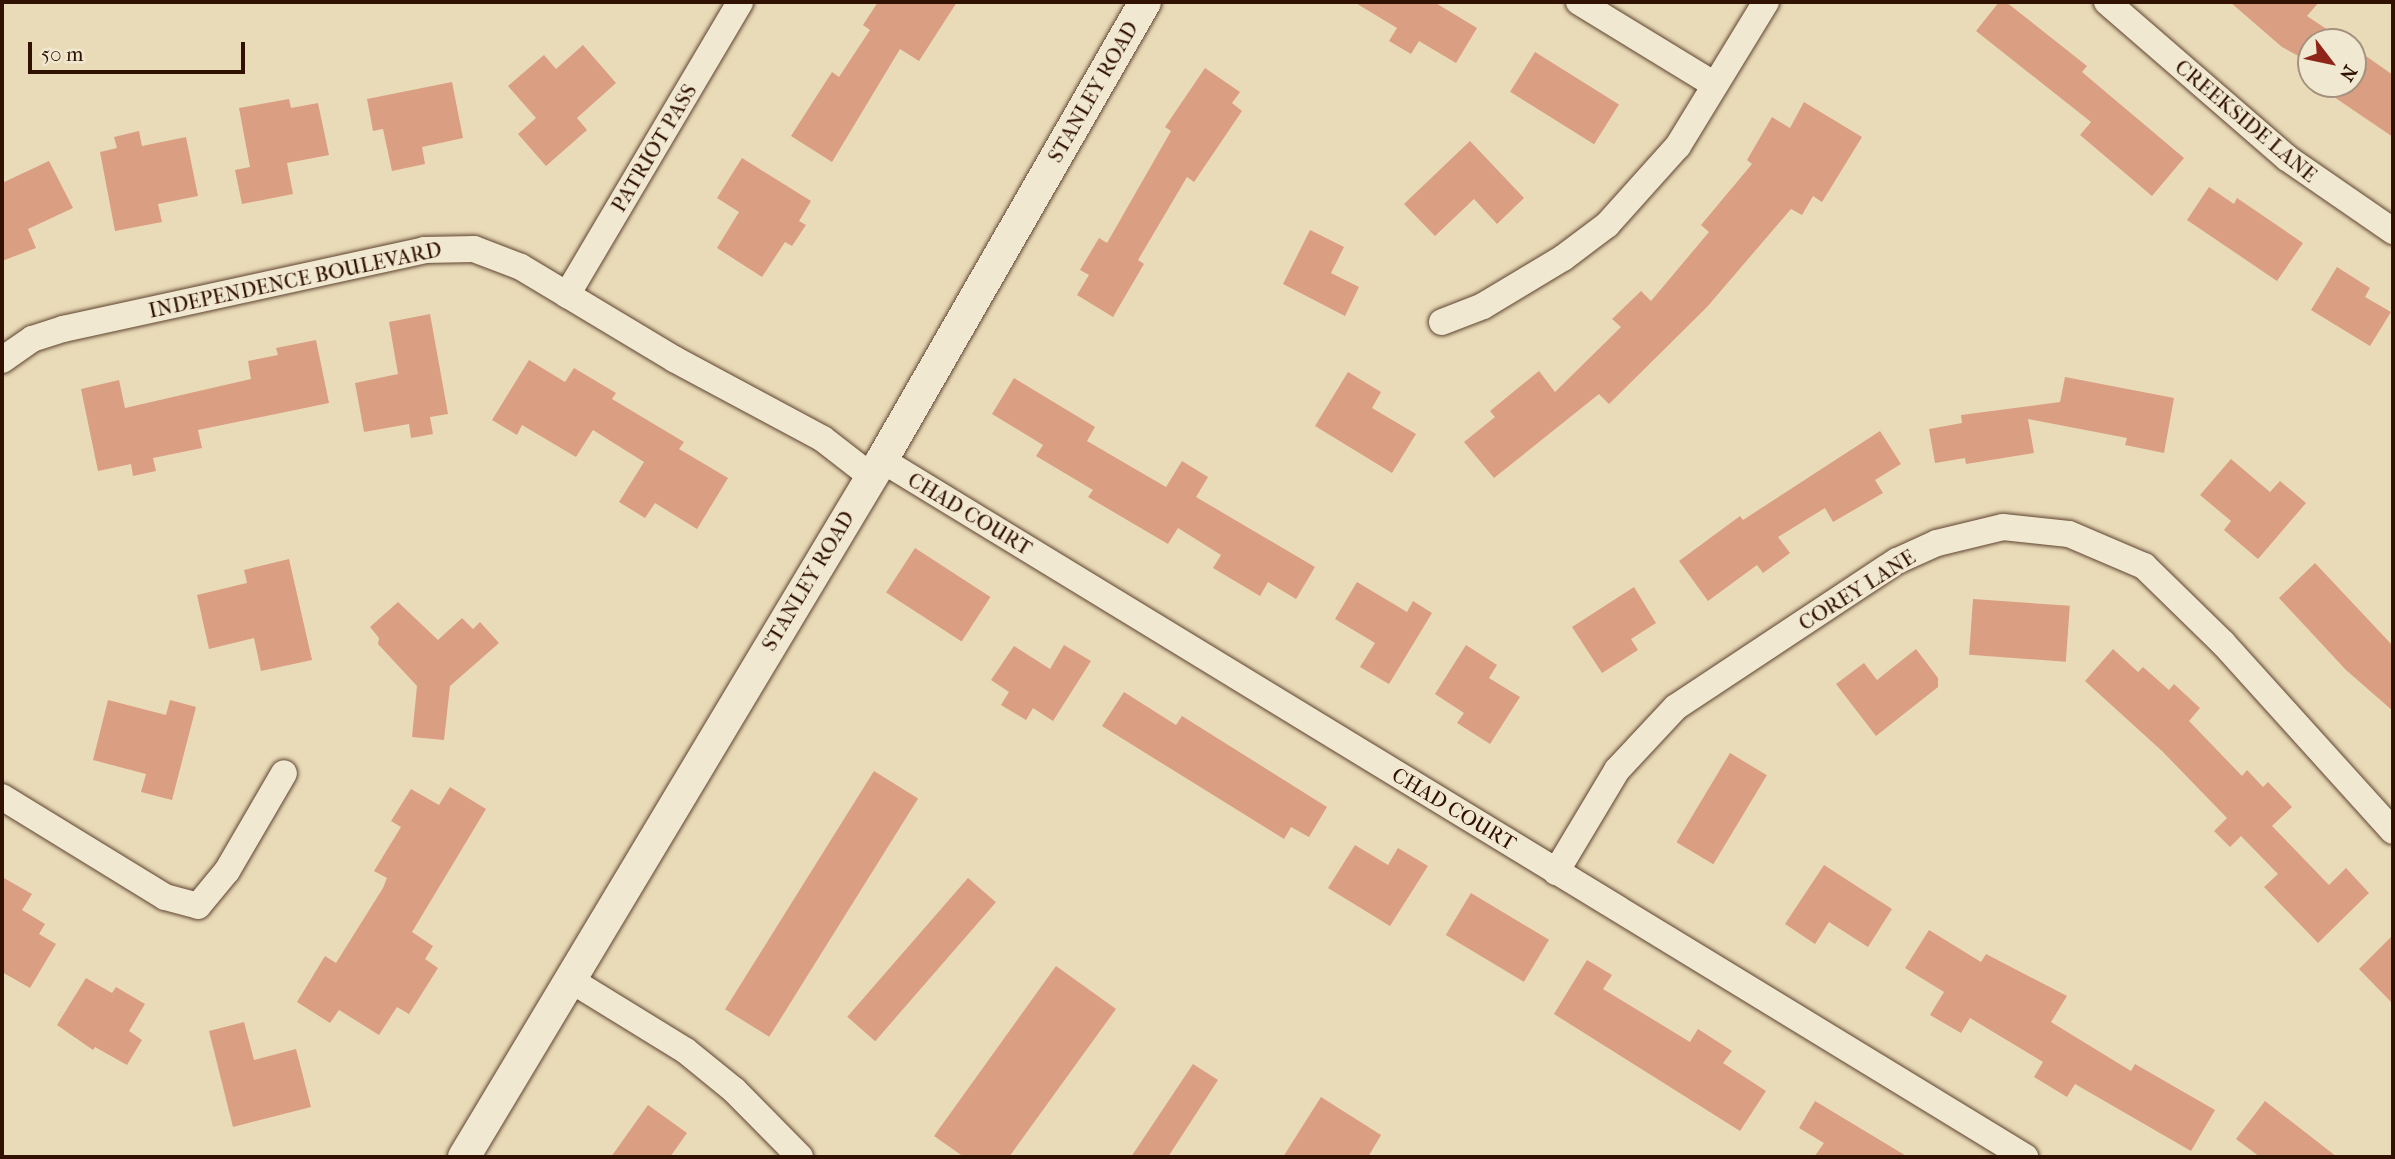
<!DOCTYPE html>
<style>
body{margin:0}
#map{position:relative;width:2395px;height:1159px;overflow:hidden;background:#eadbb8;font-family:"IM FELL French Canon",serif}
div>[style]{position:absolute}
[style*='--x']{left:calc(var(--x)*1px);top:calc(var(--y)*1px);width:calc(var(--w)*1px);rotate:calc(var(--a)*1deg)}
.building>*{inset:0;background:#da9e83;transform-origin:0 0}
.roads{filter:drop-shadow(0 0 2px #5e4430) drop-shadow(0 0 2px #5e4430)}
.minor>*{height:26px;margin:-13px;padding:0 13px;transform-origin:13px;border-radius:13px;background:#f1e8d1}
.tertiary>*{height:32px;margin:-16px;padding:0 16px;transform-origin:16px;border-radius:16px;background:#f1e8d1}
span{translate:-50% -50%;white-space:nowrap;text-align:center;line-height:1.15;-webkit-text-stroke:6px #f1e8d1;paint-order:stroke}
.street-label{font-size:21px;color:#301102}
.frame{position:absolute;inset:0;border:4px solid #301102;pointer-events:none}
.north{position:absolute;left:2297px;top:28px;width:70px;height:70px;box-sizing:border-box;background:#f1e8d1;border:2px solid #a4927e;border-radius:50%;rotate:122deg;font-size:19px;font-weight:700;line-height:28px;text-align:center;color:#301102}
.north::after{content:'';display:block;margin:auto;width:24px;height:32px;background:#8f2418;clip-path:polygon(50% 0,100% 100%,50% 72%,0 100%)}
.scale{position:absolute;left:28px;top:42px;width:217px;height:32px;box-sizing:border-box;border:4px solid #301102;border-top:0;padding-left:9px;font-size:21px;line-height:24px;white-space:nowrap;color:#301102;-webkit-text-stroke:5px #f1e8d1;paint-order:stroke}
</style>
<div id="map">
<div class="building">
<div style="clip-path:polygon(878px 2px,957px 2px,919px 61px,900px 49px,832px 162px,791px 136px,832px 72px,839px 77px,870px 30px,863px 25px)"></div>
<div style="clip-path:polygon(1354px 2px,1434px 2px,1477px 28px,1456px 63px,1419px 41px,1411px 54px,1389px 41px,1397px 28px)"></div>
<div style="clip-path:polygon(1999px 2px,2006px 2px,2087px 66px,2082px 72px,2184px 158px,2152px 196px,2080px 135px,2091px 122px,1976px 31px)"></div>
<div style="clip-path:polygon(2230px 2px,2319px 2px,2307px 16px,2346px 42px,2311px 42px,2311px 63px,2282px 47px)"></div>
<div style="clip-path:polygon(583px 45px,616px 83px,577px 118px,587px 130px,546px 166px,518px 134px,536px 118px,508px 86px,544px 55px,556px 69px)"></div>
<div style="clip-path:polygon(2353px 47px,2393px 75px,2393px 137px,2334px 97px,2342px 84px,2353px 84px)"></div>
<div style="left:1535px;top:52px;width:99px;height:47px;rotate:32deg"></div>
<div style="clip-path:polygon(1205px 68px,1240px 92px,1232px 103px,1242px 111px,1194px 182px,1187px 177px,1138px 260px,1144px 264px,1113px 317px,1077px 295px,1089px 275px,1080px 270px,1099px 238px,1107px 243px,1171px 131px,1165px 127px)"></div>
<div style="clip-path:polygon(452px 82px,463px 138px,422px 147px,425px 164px,392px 171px,383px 129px,373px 131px,367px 99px)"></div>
<div style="clip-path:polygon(289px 99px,291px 108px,318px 103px,329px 155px,287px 163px,293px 194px,242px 204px,235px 170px,250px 167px,239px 108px)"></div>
<div style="clip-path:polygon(1804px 102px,1862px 137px,1822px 202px,1813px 196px,1802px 215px,1791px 209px,1707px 307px,1609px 404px,1599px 394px,1494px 478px,1464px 442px,1495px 417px,1490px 411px,1539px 371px,1555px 392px,1621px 327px,1612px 319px,1641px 291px,1651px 301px,1709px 232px,1701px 225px,1752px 164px,1747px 160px,1772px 117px,1790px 128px)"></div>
<div style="clip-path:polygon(139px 131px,142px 146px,186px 137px,198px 196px,158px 204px,162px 222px,115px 231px,100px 152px,117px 148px,114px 137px)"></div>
<div style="clip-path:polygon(1470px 141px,1524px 198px,1497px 224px,1474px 199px,1435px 236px,1404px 204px)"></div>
<div style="clip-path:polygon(742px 158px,811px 201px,799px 221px,806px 225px,792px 246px,785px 242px,762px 277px,717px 248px,739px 212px,717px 198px)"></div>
<div style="clip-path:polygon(49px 161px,73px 208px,28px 229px,36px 248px,2px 261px,2px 183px)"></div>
<div style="clip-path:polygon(2209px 187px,2234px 204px,2237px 198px,2303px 243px,2277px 281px,2187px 220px)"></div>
<div style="clip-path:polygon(1310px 230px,1344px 247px,1331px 273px,1359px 287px,1345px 316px,1283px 284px)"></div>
<div style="clip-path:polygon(2337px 267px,2370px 288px,2365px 297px,2391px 312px,2370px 346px,2311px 310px)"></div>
<div style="clip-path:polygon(430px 314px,448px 414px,430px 417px,433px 434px,411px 438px,409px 424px,364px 432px,355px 383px,398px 374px,389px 322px)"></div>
<div style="clip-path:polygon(316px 340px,329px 403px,198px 430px,202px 448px,153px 458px,156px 471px,133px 476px,131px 464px,98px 471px,81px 389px,119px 380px,125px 408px,251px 379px,248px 361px,278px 355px,276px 348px)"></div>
<div style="clip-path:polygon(529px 360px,565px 382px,574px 368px,616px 393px,612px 399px,684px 442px,679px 449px,728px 478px,697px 529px,655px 503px,645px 518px,619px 502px,644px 462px,593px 430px,576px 457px,522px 425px,517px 435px,492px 420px)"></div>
<div style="clip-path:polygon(1348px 372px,1381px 392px,1372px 408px,1416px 434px,1392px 473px,1315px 426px)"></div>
<div style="clip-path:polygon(2065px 377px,2174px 398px,2164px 453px,2125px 445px,2127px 438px,2028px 419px,2034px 453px,1966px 464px,1965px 458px,1935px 463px,1929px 429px,1962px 423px,1961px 415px,2060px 402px)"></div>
<div style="clip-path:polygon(1014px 378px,1095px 427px,1087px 441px,1166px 487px,1182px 461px,1208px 477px,1196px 497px,1315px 567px,1296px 599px,1268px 582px,1260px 596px,1213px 568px,1221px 555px,1178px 528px,1168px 544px,1088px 497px,1093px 490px,1036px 456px,1043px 445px,992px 414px)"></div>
<div style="clip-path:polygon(1880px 431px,1901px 464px,1875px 480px,1883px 493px,1833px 522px,1825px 508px,1778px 537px,1790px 553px,1763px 573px,1757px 565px,1708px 601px,1679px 561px,1740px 516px,1743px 520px)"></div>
<div style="clip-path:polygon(2231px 459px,2270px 492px,2280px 481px,2306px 503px,2258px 559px,2224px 530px,2231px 521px,2200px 495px)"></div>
<div style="left:915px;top:548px;width:90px;height:53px;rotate:33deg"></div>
<div style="clip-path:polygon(289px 559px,312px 660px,261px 671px,254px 638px,209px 649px,197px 595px,247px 583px,244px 570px)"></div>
<div style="clip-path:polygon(2315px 563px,2393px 646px,2393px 711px,2346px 670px,2279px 598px)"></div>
<div style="clip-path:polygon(1357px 582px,1407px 612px,1413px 601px,1432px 613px,1389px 684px,1360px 667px,1375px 643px,1335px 619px)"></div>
<div style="clip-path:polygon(1634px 587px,1656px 623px,1631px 639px,1638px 650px,1602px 673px,1572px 627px)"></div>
<div style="left:1973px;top:599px;width:97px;height:56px;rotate:4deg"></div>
<div style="clip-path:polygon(398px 602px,438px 640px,462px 618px,473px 629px,480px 622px,499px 643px,450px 686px,444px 740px,412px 737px,417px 686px,378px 644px,379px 638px,370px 627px)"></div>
<div style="clip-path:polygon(1064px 645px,1091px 661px,1053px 721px,1033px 708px,1026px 720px,1001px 705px,1009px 692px,991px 680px,1014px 646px,1050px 669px)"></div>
<div style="clip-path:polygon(1466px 645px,1497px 665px,1489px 678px,1520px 697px,1490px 744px,1457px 723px,1464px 713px,1435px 694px)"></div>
<div style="clip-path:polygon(1916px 649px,1938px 678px,1938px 687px,1876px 736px,1836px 684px,1864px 663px,1877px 680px)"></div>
<div style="clip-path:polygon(2113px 649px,2138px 672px,2143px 667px,2169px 690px,2174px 684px,2200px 708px,2189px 721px,2242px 776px,2247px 770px,2263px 787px,2268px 782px,2292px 807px,2272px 826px,2329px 885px,2346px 868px,2369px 893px,2318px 943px,2264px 887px,2278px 874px,2241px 836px,2230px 847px,2214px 831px,2227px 818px,2162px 751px,2085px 681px)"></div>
<div style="clip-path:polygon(1124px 692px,1176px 725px,1182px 716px,1327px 807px,1309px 837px,1291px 827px,1284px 839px,1102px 726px)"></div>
<div style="clip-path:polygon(108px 700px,166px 715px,170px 700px,196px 707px,172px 800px,141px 792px,146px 774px,93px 760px)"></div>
<div style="left:1730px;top:753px;width:43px;height:104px;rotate:31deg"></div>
<div style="left:874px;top:771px;width:52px;height:281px;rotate:32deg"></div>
<div style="clip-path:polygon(450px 787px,486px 809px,412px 932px,433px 946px,425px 959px,438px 968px,409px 1014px,397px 1007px,379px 1035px,339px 1010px,330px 1023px,297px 1002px,325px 956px,336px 963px,383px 888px,387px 878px,374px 871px,401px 827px,391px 821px,411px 789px,439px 805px)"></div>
<div style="clip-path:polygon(1355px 845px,1388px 865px,1398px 848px,1428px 866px,1390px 926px,1328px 888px)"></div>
<div style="clip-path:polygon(1824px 865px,1892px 909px,1868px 947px,1829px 922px,1815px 944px,1785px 924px)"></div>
<div style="clip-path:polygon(2px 877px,32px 894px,22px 910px,45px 924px,39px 934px,56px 944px,30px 988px,2px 972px)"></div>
<div style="left:968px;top:878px;width:37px;height:184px;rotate:41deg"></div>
<div style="left:1471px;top:893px;width:91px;height:49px;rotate:31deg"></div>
<div style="clip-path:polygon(1929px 930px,1981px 962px,1986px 954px,2067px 996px,2051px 1022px,2131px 1071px,2135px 1064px,2215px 1110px,2191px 1151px,2075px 1084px,2067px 1097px,2034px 1077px,2043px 1062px,1970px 1018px,1961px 1033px,1930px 1015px,1944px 992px,1905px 968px)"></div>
<div style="clip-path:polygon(2393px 935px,2393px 1004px,2359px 969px)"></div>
<div style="clip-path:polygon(1587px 960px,1612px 975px,1603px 989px,1690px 1042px,1698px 1029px,1732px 1051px,1723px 1063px,1766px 1091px,1740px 1131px,1554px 1014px)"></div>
<div style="clip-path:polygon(1056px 966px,1116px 1009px,1009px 1157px,964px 1157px,934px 1136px)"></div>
<div style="clip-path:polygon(86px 978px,112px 993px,116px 987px,145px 1004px,129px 1031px,142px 1040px,127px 1065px,95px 1047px,93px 1050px,57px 1025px)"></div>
<div style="clip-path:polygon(244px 1022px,254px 1060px,296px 1049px,311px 1107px,233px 1127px,209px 1031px)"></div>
<div style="clip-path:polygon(1193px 1064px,1218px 1080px,1168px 1157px,1131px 1157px)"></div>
<div style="clip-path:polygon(1321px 1097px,1381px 1135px,1368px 1157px,1283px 1157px)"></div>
<div style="clip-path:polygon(1815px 1101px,1908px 1157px,1814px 1157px,1824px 1143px,1799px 1128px)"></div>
<div style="clip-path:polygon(2265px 1101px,2337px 1157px,2260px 1157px,2236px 1139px)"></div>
<div style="clip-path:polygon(648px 1105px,687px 1133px,670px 1157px,611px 1157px)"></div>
</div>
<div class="roads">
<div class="minor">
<div style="--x:1579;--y:2;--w:159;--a:31.4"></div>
<div style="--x:2107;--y:2;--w:238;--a:40.9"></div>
<div style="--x:2287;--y:158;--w:129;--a:34.6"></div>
<div style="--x:567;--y:295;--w:340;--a:-59.4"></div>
<div style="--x:1442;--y:322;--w:44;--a:-21.3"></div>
<div style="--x:1483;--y:306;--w:93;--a:-31"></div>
<div style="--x:1563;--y:258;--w:55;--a:-36.9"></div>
<div style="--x:1607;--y:225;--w:106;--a:-48.1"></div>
<div style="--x:1678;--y:146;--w:169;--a:-58.6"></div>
<div style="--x:2;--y:360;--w:37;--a:-35"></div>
<div style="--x:32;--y:339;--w:33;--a:-18"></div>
<div style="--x:63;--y:329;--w:370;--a:-12.3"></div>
<div style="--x:424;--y:250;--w:50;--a:-1.1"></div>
<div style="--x:474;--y:249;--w:50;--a:21"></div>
<div style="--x:521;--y:267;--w:179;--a:31"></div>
<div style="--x:674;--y:359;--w:169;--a:28.2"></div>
<div style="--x:823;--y:439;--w:62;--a:37.8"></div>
<div style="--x:882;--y:460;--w:1339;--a:31.37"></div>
<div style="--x:2;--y:797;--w:191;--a:31.5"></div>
<div style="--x:165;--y:897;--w:34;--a:15"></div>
<div style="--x:198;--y:906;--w:45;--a:-50.4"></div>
<div style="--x:227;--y:871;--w:113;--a:-59.8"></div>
<div style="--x:1556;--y:872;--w:119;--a:-59.1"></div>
<div style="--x:1617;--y:770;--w:86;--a:-46.9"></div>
<div style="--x:1676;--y:707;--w:265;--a:-33.5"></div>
<div style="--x:1897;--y:561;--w:44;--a:-24.2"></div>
<div style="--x:1937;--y:543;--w:68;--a:-13.6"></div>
<div style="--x:2003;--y:527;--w:66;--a:6.1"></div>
<div style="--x:2069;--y:534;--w:82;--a:23.1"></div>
<div style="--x:2144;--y:566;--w:110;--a:44.3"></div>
<div style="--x:2223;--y:643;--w:253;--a:47.9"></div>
<div style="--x:569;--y:979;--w:137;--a:31.6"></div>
<div style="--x:686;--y:1051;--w:62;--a:39.1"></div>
<div style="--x:734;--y:1090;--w:94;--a:45.4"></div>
</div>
<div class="tertiary">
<div style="--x:464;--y:1157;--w:813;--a:-59.05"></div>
<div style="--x:882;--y:460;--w:528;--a:-60.13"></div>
</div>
</div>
<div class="street-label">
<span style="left:1093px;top:92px;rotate:-60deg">STANLEY ROAD</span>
<span style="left:2246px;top:121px;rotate:40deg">CREEKSIDE LANE</span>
<span style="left:654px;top:148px;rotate:-59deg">PATRIOT PASS</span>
<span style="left:295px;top:280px;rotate:-12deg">INDEPENDENCE BOULEVARD</span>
<span style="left:970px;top:514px;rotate:31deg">CHAD COURT</span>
<span style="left:808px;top:581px;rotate:-59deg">STANLEY ROAD</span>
<span style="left:1857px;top:590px;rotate:-32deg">COREY LANE</span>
<span style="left:1454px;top:809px;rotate:31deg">CHAD COURT</span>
</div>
<div class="frame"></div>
<div class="north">N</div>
<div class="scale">50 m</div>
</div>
